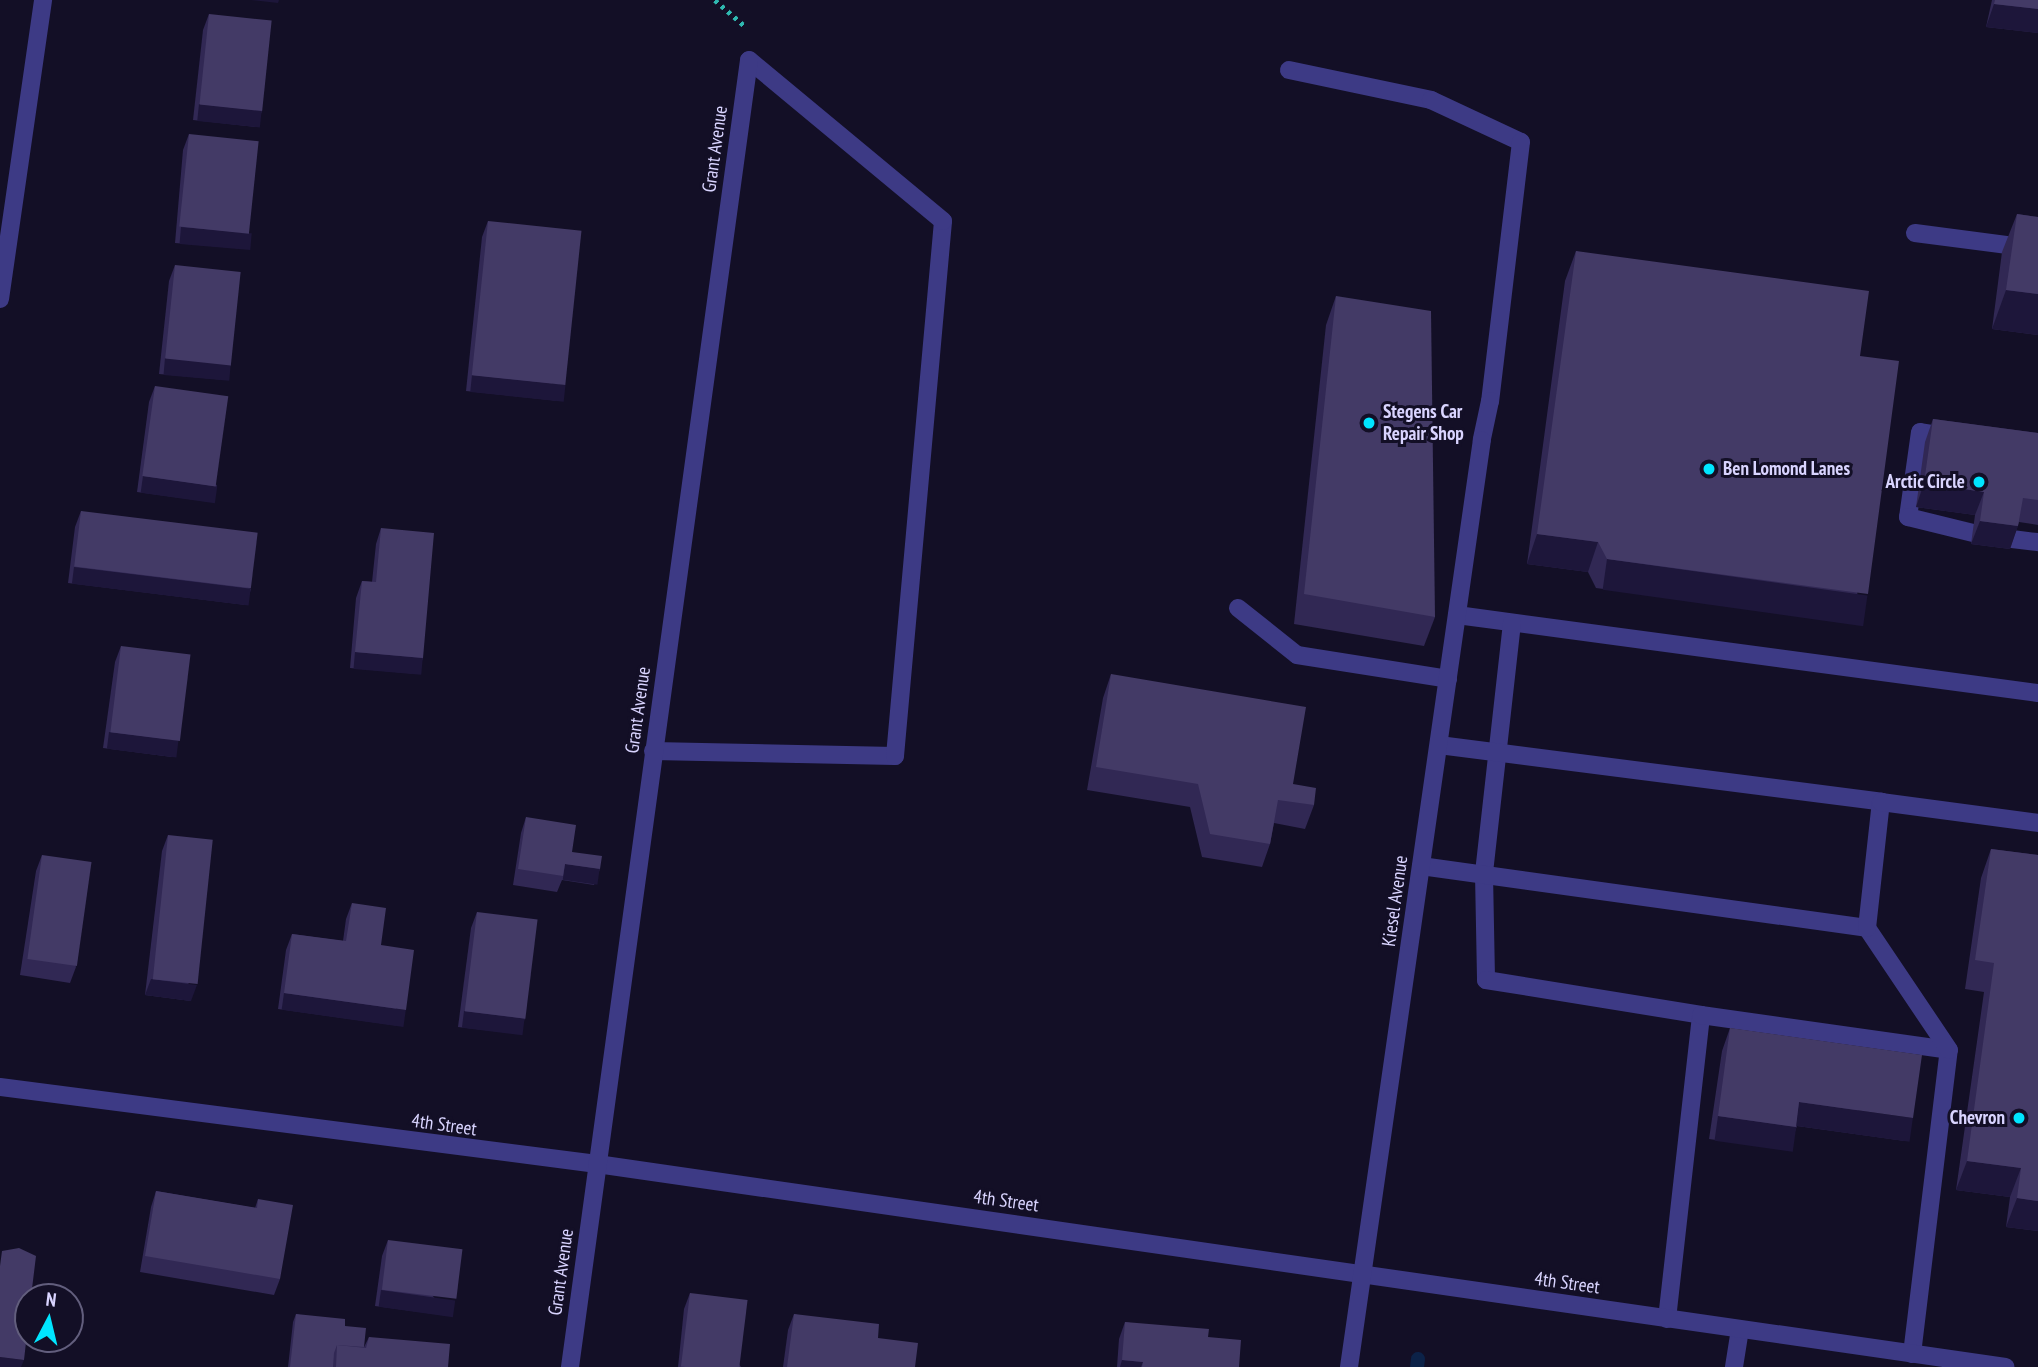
<!DOCTYPE html>
<style>
body{margin:0}
#map{position:relative;width:2038px;height:1367px;overflow:hidden;background:#130f26;font-family:"PT Sans Narrow",sans-serif}
div>[style]{position:absolute}
[style*='--x']{left:calc(var(--x)*1px);top:calc(var(--y)*1px);width:calc(var(--w)*1px);rotate:calc(var(--a)*1deg)}
.stream>*{height:14px;margin:-7px;padding:0 7px;transform-origin:7px;border-radius:7px;background:#0c2248}
.path>*{height:4.5px;margin-top:-2.25px;transform-origin:0;background:repeating-linear-gradient(90deg,#2fb8b0 0 3.5px,transparent 0 8.5px)}
.lane>*{height:18px;margin:-9px;padding:0 9px;transform-origin:9px;border-radius:9px;background:#3d3a85}
.street>*{height:18px;margin:-9px;padding:0 9px;transform-origin:9px;border-radius:9px;background:#3d3a85}
.wall>*{inset:0;background:#312854}
.shaded-wall>*{inset:0;background:#1d163a;transform-origin:0 0}
.building>*{inset:0;background:#433a66;transform-origin:0 0}
.dots>*{width:19px;height:19px;translate:-50% -50%;box-sizing:border-box;border:4px solid #130f26;border-radius:50%}
span{translate:-50% -50%;white-space:nowrap;text-align:center;line-height:1.15;-webkit-text-stroke:6px #130f26;paint-order:stroke}
.street-label{font-size:19px;color:#d9d4ff}
.poi-label{font-size:19px;color:#d9d4ff;font-weight:700}
.left{translate:0 -50%;text-align:left}
.right{translate:-100% -50%;text-align:right}
.north{position:absolute;left:14px;top:1283px;width:70px;height:70px;box-sizing:border-box;background:#130f26;border:2px solid #625e7d;border-radius:50%;rotate:7deg;font-size:19px;font-weight:700;line-height:28px;text-align:center;color:#d9d4ff}
.north::after{content:'';display:block;margin:auto;width:24px;height:32px;background:#00e5ff;clip-path:polygon(50% 0,100% 100%,50% 72%,0 100%)}
</style>
<div id="map">
<div class="stream">
<div style="--x:1417;--y:1367;--w:8;--a:-83"></div>
</div>
<div class="path">
<div style="--x:715;--y:0;--w:41;--a:41.1"></div>
</div>
<div class="lane">
<div style="--x:1289;--y:70;--w:145;--a:11.9"></div>
<div style="--x:1431;--y:100;--w:99;--a:25"></div>
<div style="--x:1521;--y:142;--w:261;--a:96.8"></div>
<div style="--x:1490;--y:401;--w:40;--a:102"></div>
<div style="--x:1915;--y:233;--w:124;--a:7.4"></div>
<div style="--x:1951;--y:437;--w:31;--a:-171"></div>
<div style="--x:1920;--y:432;--w:86;--a:98"></div>
<div style="--x:1908;--y:517;--w:67;--a:13.8"></div>
<div style="--x:2012;--y:539;--w:26;--a:7"></div>
<div style="--x:1238;--y:608;--w:75;--a:38.5"></div>
<div style="--x:1297;--y:655;--w:153;--a:9"></div>
<div style="--x:1457;--y:615;--w:586;--a:7.65"></div>
<div style="--x:1512;--y:623;--w:253;--a:96.4"></div>
<div style="--x:1484;--y:874;--w:106;--a:88.9"></div>
<div style="--x:1486;--y:980;--w:218;--a:9.2"></div>
<div style="--x:1439;--y:745;--w:446;--a:7.3"></div>
<div style="--x:1421;--y:866;--w:450;--a:7.9"></div>
<div style="--x:1667;--y:1319;--w:306;--a:-83.6"></div>
<div style="--x:1701;--y:1015;--w:250;--a:8"></div>
<div style="--x:1912;--y:1354;--w:306;--a:-83.1"></div>
<div style="--x:1949;--y:1050;--w:147;--a:-123.9"></div>
<div style="--x:1867;--y:928;--w:127;--a:-83.7"></div>
<div style="--x:1881;--y:802;--w:158;--a:7.6"></div>
<div style="--x:1734;--y:1367;--w:38;--a:-81"></div>
</div>
<div class="street">
<div style="--x:0;--y:299;--w:302;--a:-81.8"></div>
<div style="--x:653;--y:751;--w:242;--a:1.2"></div>
<div style="--x:895;--y:756;--w:537;--a:-84.87"></div>
<div style="--x:943;--y:221;--w:252;--a:-140.3"></div>
<div style="--x:0;--y:1087;--w:602;--a:7.35"></div>
<div style="--x:597;--y:1164;--w:1423;--a:8.2"></div>
<div style="--x:570;--y:1367;--w:1319;--a:-82.2"></div>
<div style="--x:1349;--y:1367;--w:936;--a:-81.84"></div>
</div>
<div class="wall">
<div style="clip-path:polygon(1992px 0,2038px 0,2038px 33px,1986px 27px)"></div>
<div style="clip-path:polygon(209px 14px,262px 111px,256px 127px,193px 120px,203px 30px)"></div>
<div style="clip-path:polygon(189px 134px,246px 249px,175px 243px,183px 150px)"></div>
<div style="clip-path:polygon(2017px 214px,2038px 217px,2038px 215px,2038px 335px,1992px 329px,2002px 252px)"></div>
<div style="clip-path:polygon(488px 221px,559px 401px,466px 391px,482px 237px)"></div>
<div style="clip-path:polygon(1576px 251px,1860px 356px,1857px 623px,1596px 588px,1588px 572px,1527px 564px,1565px 281px)"></div>
<div style="clip-path:polygon(175px 265px,231px 364px,225px 380px,159px 374px,169px 281px)"></div>
<div style="clip-path:polygon(1336px 296px,1435px 617px,1424px 646px,1294px 624px,1326px 325px)"></div>
<div style="clip-path:polygon(155px 386px,217px 486px,211px 502px,137px 492px,149px 402px)"></div>
<div style="clip-path:polygon(1933px 419px,2038px 433px,2038px 525px,2019px 522px,2010px 549px,1971px 544px,1975px 515px,1916px 507px,1925px 442px)"></div>
<div style="clip-path:polygon(81px 511px,251px 589px,246px 605px,68px 583px,75px 527px)"></div>
<div style="clip-path:polygon(381px 528px,423px 658px,417px 674px,350px 668px,356px 598px,362px 581px,372px 582px,376px 544px)"></div>
<div style="clip-path:polygon(121px 646px,172px 757px,103px 748px,115px 662px)"></div>
<div style="clip-path:polygon(1111px 674px,1314px 805px,1305px 829px,1274px 823px,1270px 844px,1262px 867px,1202px 857px,1190px 807px,1087px 790px,1103px 698px)"></div>
<div style="clip-path:polygon(526px 817px,572px 852px,600px 869px,594px 885px,562px 880px,557px 892px,513px 885px,521px 833px)"></div>
<div style="clip-path:polygon(168px 835px,191px 1001px,145px 995px,162px 851px)"></div>
<div style="clip-path:polygon(1991px 849px,2038px 855px,2038px 1231px,2006px 1227px,2010px 1197px,1956px 1190px,1984px 992px,1965px 989px,1981px 878px)"></div>
<div style="clip-path:polygon(42px 855px,76px 967px,70px 983px,20px 975px,36px 871px)"></div>
<div style="clip-path:polygon(352px 903px,381px 945px,400px 1026px,278px 1009px,286px 950px,292px 934px,343px 941px,346px 919px)"></div>
<div style="clip-path:polygon(477px 912px,525px 1018px,519px 1034px,458px 1027px,471px 928px)"></div>
<div style="clip-path:polygon(1730px 1028px,1905px 1141px,1797px 1126px,1788px 1150px,1709px 1139px,1722px 1051px)"></div>
<div style="clip-path:polygon(156px 1191px,255px 1208px,258px 1199px,280px 1279px,274px 1295px,140px 1272px,151px 1207px)"></div>
<div style="clip-path:polygon(388px 1240px,449px 1316px,375px 1306px,382px 1256px)"></div>
<div style="clip-path:polygon(690px 1293px,741px 1367px,678px 1367px,684px 1309px)"></div>
<div style="clip-path:polygon(296px 1314px,345px 1326px,364px 1347px,369px 1337px,448px 1367px,288px 1367px,293px 1322px)"></div>
<div style="clip-path:polygon(794px 1314px,878px 1338px,915px 1367px,783px 1367px,788px 1330px)"></div>
<div style="clip-path:polygon(1125px 1322px,1208px 1337px,1239px 1367px,1117px 1367px,1119px 1339px)"></div>
</div>
<div class="shaded-wall">
<div style="clip-path:polygon(251px 0,279px 0,278px 3px)"></div>
<div style="clip-path:polygon(1994px 4px,2038px 9px,2038px 33px,1986px 27px)"></div>
<div style="left:199px;top:104px;width:63px;height:17px;rotate:6deg"></div>
<div style="left:181px;top:227px;width:71px;height:17px;rotate:5deg"></div>
<div style="clip-path:polygon(2006px 290px,2038px 294px,2038px 335px,1992px 329px)"></div>
<div style="left:165px;top:358px;width:66px;height:17px;rotate:5deg"></div>
<div style="left:472px;top:375px;width:94px;height:17px;rotate:6deg"></div>
<div style="left:143px;top:476px;width:75px;height:17px;rotate:8deg"></div>
<div style="clip-path:polygon(1924px 483px,1984px 492px,1975px 515px,1916px 507px)"></div>
<div style="clip-path:polygon(1980px 521px,2018px 526px,2010px 549px,1971px 544px)"></div>
<div style="clip-path:polygon(1537px 534px,1598px 542px,1588px 572px,1527px 564px)"></div>
<div style="left:1607px;top:559px;width:263px;height:31px;rotate:8deg"></div>
<div style="left:74px;top:567px;width:178px;height:17px;rotate:7deg"></div>
<div style="left:355px;top:652px;width:68px;height:17px;rotate:5deg"></div>
<div style="left:109px;top:732px;width:70px;height:17px;rotate:7deg"></div>
<div style="left:565px;top:864px;width:35px;height:16px;rotate:8deg"></div>
<div style="clip-path:polygon(151px 979px,197px 985px,191px 1001px,145px 995px)"></div>
<div style="left:284px;top:993px;width:123px;height:17px;rotate:8deg"></div>
<div style="left:464px;top:1011px;width:61px;height:17px;rotate:7deg"></div>
<div style="left:1799px;top:1102px;width:115px;height:24px;rotate:8deg"></div>
<div style="left:1718px;top:1116px;width:79px;height:25px;rotate:8deg"></div>
<div style="clip-path:polygon(1967px 1161px,2021px 1168px,2010px 1197px,1956px 1190px)"></div>
<div style="clip-path:polygon(2017px 1198px,2038px 1201px,2038px 1231px,2006px 1227px)"></div>
<div style="left:381px;top:1290px;width:75px;height:17px;rotate:8deg"></div>
<div style="clip-path:polygon(0 1357px,24px 1360px,21px 1367px,0 1367px)"></div>
<div style="clip-path:polygon(1122px 1360px,1143px 1362px,1141px 1367px,1120px 1367px)"></div>
</div>
<div class="building">
<div style="clip-path:polygon(1995px 0,2038px 0,2038px 9px,1994px 4px)"></div>
<div style="left:209px;top:14px;width:63px;height:91px;rotate:6deg"></div>
<div style="left:189px;top:134px;width:70px;height:93px;rotate:6deg"></div>
<div style="clip-path:polygon(2017px 214px,2038px 217px,2038px 294px,2006px 290px)"></div>
<div style="left:488px;top:221px;width:94px;height:155px;rotate:6deg"></div>
<div style="clip-path:polygon(1576px 251px,1869px 291px,1860px 356px,1899px 361px,1868px 594px,1607px 559px,1598px 542px,1537px 534px)"></div>
<div style="left:175px;top:265px;width:66px;height:94px;rotate:6deg"></div>
<div style="clip-path:polygon(1336px 296px,1431px 311px,1435px 617px,1304px 594px)"></div>
<div style="left:155px;top:386px;width:74px;height:91px;rotate:8deg"></div>
<div style="clip-path:polygon(1933px 419px,2038px 433px,2038px 500px,2023px 498px,2018px 526px,1980px 521px,1984px 492px,1924px 483px)"></div>
<div style="left:81px;top:511px;width:178px;height:56px;rotate:7deg"></div>
<div style="clip-path:polygon(381px 528px,434px 533px,423px 658px,355px 652px,362px 581px,376px 582px)"></div>
<div style="left:121px;top:646px;width:70px;height:87px;rotate:7deg"></div>
<div style="clip-path:polygon(1111px 674px,1306px 707px,1293px 784px,1316px 788px,1314px 805px,1278px 800px,1270px 844px,1210px 834px,1198px 784px,1096px 767px)"></div>
<div style="clip-path:polygon(526px 817px,576px 825px,572px 852px,602px 856px,600px 869px,565px 864px,563px 876px,518px 869px)"></div>
<div style="left:168px;top:835px;width:45px;height:145px;rotate:6deg"></div>
<div style="clip-path:polygon(1991px 849px,2038px 855px,2038px 1201px,2017px 1198px,2021px 1168px,1967px 1161px,1994px 963px,1975px 960px)"></div>
<div style="left:42px;top:855px;width:50px;height:105px;rotate:8deg"></div>
<div style="clip-path:polygon(352px 903px,386px 908px,381px 945px,414px 950px,406px 1010px,284px 993px,292px 934px,346px 941px)"></div>
<div style="left:477px;top:912px;width:61px;height:100px;rotate:7deg"></div>
<div style="clip-path:polygon(1730px 1028px,1922px 1055px,1913px 1118px,1799px 1102px,1796px 1127px,1718px 1116px)"></div>
<div style="clip-path:polygon(156px 1191px,257px 1208px,258px 1199px,293px 1205px,280px 1279px,145px 1256px)"></div>
<div style="left:388px;top:1240px;width:75px;height:50px;rotate:7deg"></div>
<div style="clip-path:polygon(19px 1248px,36px 1256px,31px 1297px,28px 1297px,28px 1325px,24px 1360px,0 1357px,0 1266px,2px 1251px)"></div>
<div style="left:690px;top:1293px;width:58px;height:74px;rotate:7deg"></div>
<div style="clip-path:polygon(296px 1314px,345px 1319px,345px 1326px,366px 1328px,364px 1347px,337px 1345px,334px 1353px,333px 1367px,290px 1367px)"></div>
<div style="clip-path:polygon(794px 1314px,879px 1324px,878px 1338px,918px 1343px,915px 1367px,787px 1367px)"></div>
<div style="clip-path:polygon(1125px 1322px,1209px 1329px,1208px 1337px,1241px 1340px,1239px 1367px,1142px 1367px,1143px 1362px,1122px 1360px)"></div>
<div style="clip-path:polygon(369px 1337px,450px 1344px,448px 1367px,336px 1367px,337px 1345px,366px 1348px)"></div>
</div>
<div class="dots">
<div style="left:1369px;top:423px;background:#00e5ff"></div>
<div style="left:1709px;top:469px;background:#00e5ff"></div>
<div style="left:1979px;top:482px;background:#00e5ff"></div>
<div style="left:2019px;top:1118px;background:#00e5ff"></div>
</div>
<div class="street-label">
<span style="left:715px;top:149px;rotate:-82deg">Grant Avenue</span>
<span style="left:638px;top:710px;rotate:-82deg">Grant Avenue</span>
<span style="left:1395px;top:901px;rotate:-82deg">Kiesel Avenue</span>
<span style="left:444px;top:1125px;rotate:8deg">4th Street</span>
<span style="left:1006px;top:1201px;rotate:8deg">4th Street</span>
<span style="left:561px;top:1272px;rotate:-82deg">Grant Avenue</span>
<span style="left:1567px;top:1283px;rotate:8deg">4th Street</span>
</div>
<div class="poi-label">
<span class="left" style="left:1383px;top:423px">Stegens Car<br>Repair Shop</span>
<span class="left" style="left:1723px;top:469px">Ben Lomond Lanes</span>
<span class="right" style="left:1965px;top:482px">Arctic Circle</span>
<span class="right" style="left:2005px;top:1118px">Chevron</span>
</div>
<div class="north">N</div>
</div>
